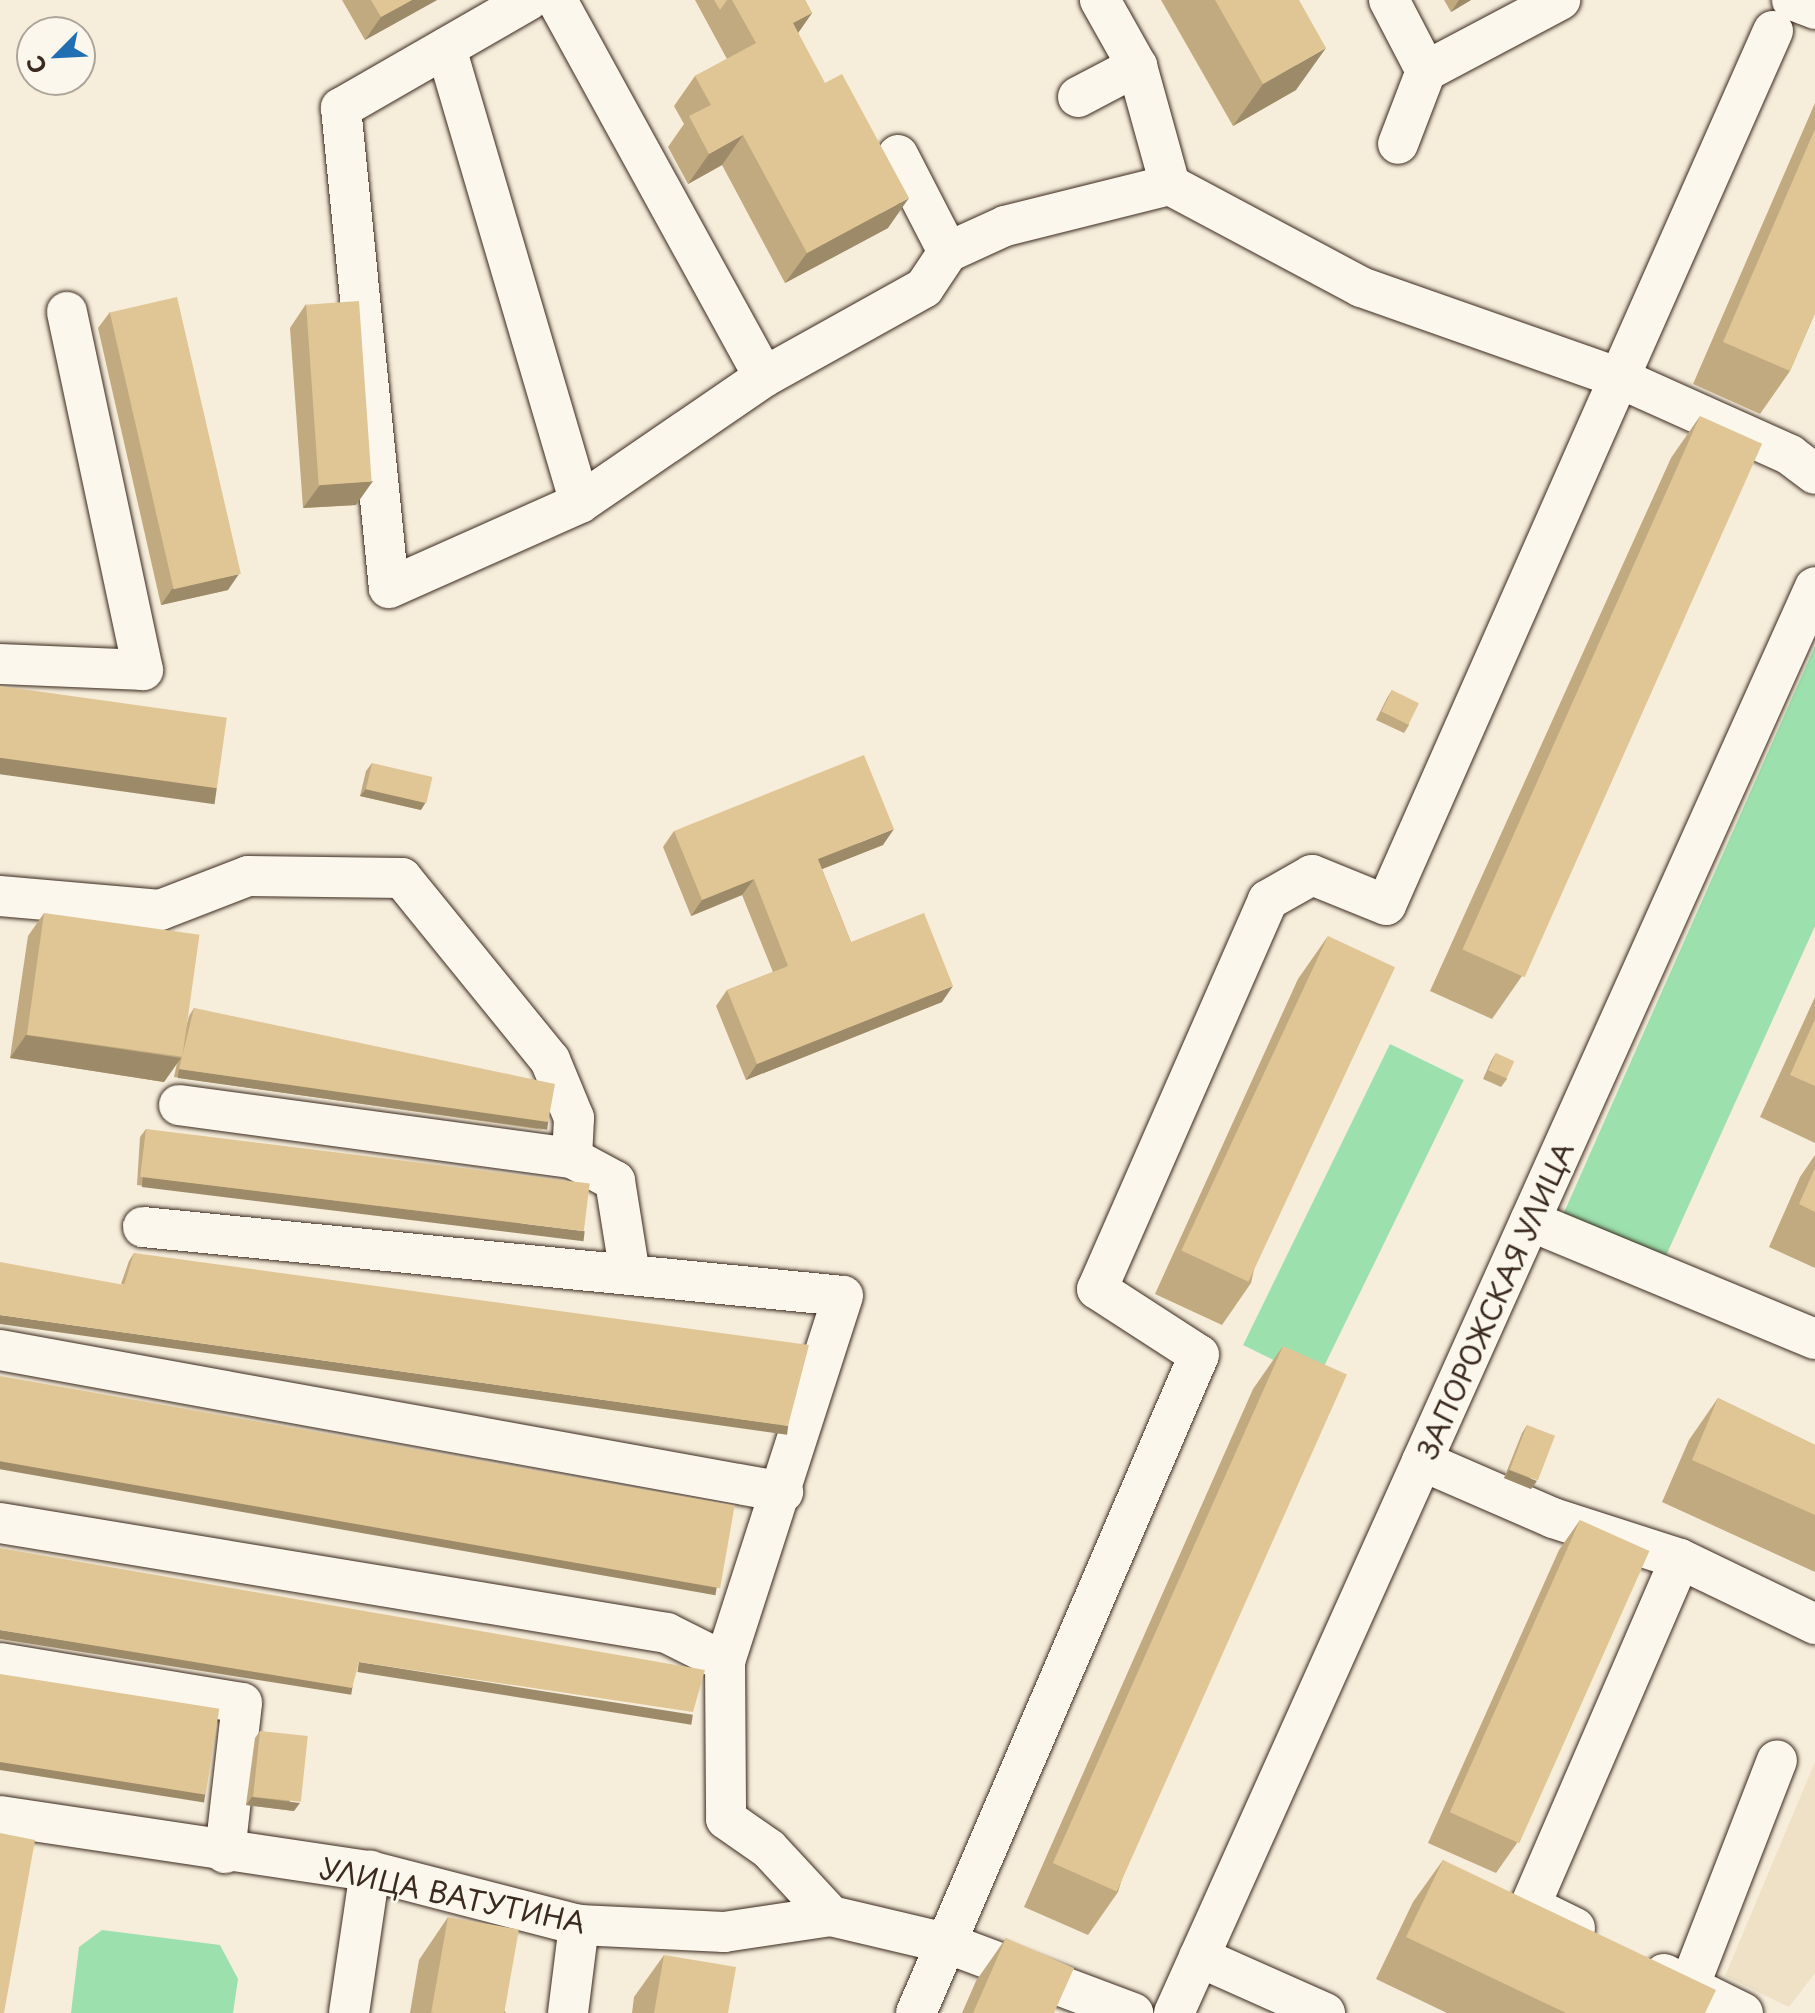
<!DOCTYPE html>
<meta charset="utf-8">
<style>
body{margin:0}
#map{position:relative;width:1815px;height:2013px;overflow:hidden;background:#f6eddb;font-family:"Playpen Sans",sans-serif}
div>[style]{position:absolute}
[style*='--x']{left:calc(var(--x)*1px);top:calc(var(--y)*1px);width:calc(var(--w)*1px);rotate:calc(var(--a)*1deg)}
.built>*{inset:0;background:#efe1c6}
.green>*{inset:0;background:#9be0ad;transform-origin:0 0}
.roads{filter:drop-shadow(0 0 2px #3b2a1e) drop-shadow(0 0 2px #3b2a1e)}
.minor>*{height:40px;margin:-20px;padding:0 20px;transform-origin:20px;border-radius:20px;background:#fbf7ec}
.wall>*{inset:0;background:#c1a980}
.shaded-wall>*{inset:0;background:#9d8a68;transform-origin:0 0}
.building>*{inset:0;background:#e0c595;transform-origin:0 0}
span{translate:-50% -50%;white-space:nowrap;text-align:center;line-height:1.15;-webkit-text-stroke:6px #fbf7ec;paint-order:stroke}
.street-label{font-size:28px;color:#3b2a1e}
.north{position:absolute;left:16px;top:16px;width:80px;height:80px;box-sizing:border-box;background:#fbf7ec;border:2px solid #aea59a;border-radius:50%;rotate:246deg;font-size:22px;font-weight:700;line-height:32px;text-align:center;color:#3b2a1e}
.north::after{content:'';display:block;margin:auto;width:28px;height:36px;background:#1f6fb2;clip-path:polygon(50% 0,100% 100%,50% 72%,0 100%)}
</style>
<div id="map">
<div class="built">
<div style="clip-path:polygon(1815px 1762px,1815px 1973px,1789px 2007px,1725px 1976px)"></div>
</div>
<div class="green">
<div style="clip-path:polygon(1815px 646px,1815px 926px,1664px 1260px,1562px 1217px)"></div>
<div style="left:1390px;top:1044px;width:82px;height:335px;rotate:26deg"></div>
<div style="clip-path:polygon(102px 1930px,220px 1945px,238px 1979px,233px 2013px,71px 2013px,79px 1947px)"></div>
</div>
<div class="roads">
<div class="minor">
<div style="--x:529;--y:0;--w:217;--a:150.1"></div>
<div style="--x:341;--y:108;--w:482;--a:84.3"></div>
<div style="--x:389;--y:588;--w:209;--a:-24"></div>
<div style="--x:580;--y:503;--w:223;--a:-34.4"></div>
<div style="--x:764;--y:377;--w:430;--a:-118.8"></div>
<div style="--x:1389;--y:0;--w:80;--a:62.5"></div>
<div style="--x:1426;--y:71;--w:78;--a:111"></div>
<div style="--x:1792;--y:0;--w:25;--a:21"></div>
<div style="--x:1773;--y:31;--w:380;--a:113.9"></div>
<div style="--x:1619;--y:378;--w:188;--a:24.2"></div>
<div style="--x:1790;--y:455;--w:31;--a:37"></div>
<div style="--x:446;--y:48;--w:474;--a:73.6"></div>
<div style="--x:1137;--y:66;--w:123;--a:74.5"></div>
<div style="--x:1426;--y:71;--w:152;--a:-27.9"></div>
<div style="--x:1078;--y:97;--w:67;--a:-27.7"></div>
<div style="--x:1137;--y:66;--w:76;--a:-119.3"></div>
<div style="--x:898;--y:155;--w:109;--a:62.7"></div>
<div style="--x:948;--y:252;--w:63;--a:-24.5"></div>
<div style="--x:1005;--y:226;--w:170;--a:-14"></div>
<div style="--x:1170;--y:185;--w:217;--a:28.1"></div>
<div style="--x:1361;--y:287;--w:274;--a:19.4"></div>
<div style="--x:1619;--y:378;--w:576;--a:113.85"></div>
<div style="--x:1386;--y:905;--w:80;--a:-157.9"></div>
<div style="--x:1312;--y:875;--w:51;--a:150.4"></div>
<div style="--x:1268;--y:900;--w:425;--a:113.7"></div>
<div style="--x:1097;--y:1289;--w:121;--a:32.9"></div>
<div style="--x:1199;--y:1355;--w:716;--a:113.27"></div>
<div style="--x:764;--y:377;--w:183;--a:-29.1"></div>
<div style="--x:924;--y:288;--w:43;--a:-56.3"></div>
<div style="--x:0;--y:664;--w:143;--a:2.4"></div>
<div style="--x:143;--y:670;--w:366;--a:-102"></div>
<div style="--x:0;--y:896;--w:161;--a:5"></div>
<div style="--x:160;--y:910;--w:94;--a:-21.1"></div>
<div style="--x:248;--y:876;--w:154;--a:0.7"></div>
<div style="--x:402;--y:878;--w:235;--a:50.9"></div>
<div style="--x:550;--y:1060;--w:63;--a:67.5"></div>
<div style="--x:574;--y:1118;--w:40;--a:92.9"></div>
<div style="--x:179;--y:1105;--w:397;--a:7.7"></div>
<div style="--x:572;--y:1158;--w:49;--a:28.1"></div>
<div style="--x:615;--y:1181;--w:95;--a:80.9"></div>
<div style="--x:1530;--y:1221;--w:308;--a:22.5"></div>
<div style="--x:143;--y:1227;--w:703;--a:5.63"></div>
<div style="--x:843;--y:1296;--w:385;--a:107.9"></div>
<div style="--x:725;--y:1662;--w:157;--a:89.6"></div>
<div style="--x:726;--y:1819;--w:52;--a:34.9"></div>
<div style="--x:769;--y:1849;--w:91;--a:47.2"></div>
<div style="--x:0;--y:1350;--w:796;--a:10.28"></div>
<div style="--x:1422;--y:1461;--w:143;--a:23.5"></div>
<div style="--x:1553;--y:1518;--w:133;--a:17.9"></div>
<div style="--x:1680;--y:1559;--w:150;--a:25.7"></div>
<div style="--x:0;--y:1523;--w:676;--a:9.36"></div>
<div style="--x:667;--y:1633;--w:65;--a:26.6"></div>
<div style="--x:0;--y:1663;--w:245;--a:9.4"></div>
<div style="--x:242;--y:1703;--w:151;--a:96.5"></div>
<div style="--x:0;--y:1816;--w:374;--a:8.5"></div>
<div style="--x:370;--y:1871;--w:216;--a:14.5"></div>
<div style="--x:579;--y:1925;--w:145;--a:2.8"></div>
<div style="--x:724;--y:1932;--w:108;--a:-8.5"></div>
<div style="--x:831;--y:1916;--w:121;--a:13.3"></div>
<div style="--x:949;--y:1944;--w:197;--a:20.6"></div>
<div style="--x:1575;--y:1928;--w:50;--a:-153.9"></div>
<div style="--x:1530;--y:1906;--w:378;--a:-66.6"></div>
<div style="--x:1199;--y:1957;--w:138;--a:24"></div>
<div style="--x:1664;--y:1974;--w:88;--a:26.3"></div>
<div style="--x:1689;--y:1987;--w:243;--a:-68.8"></div>
<div style="--x:349;--y:2013;--w:144;--a:-81.6"></div>
<div style="--x:568;--y:2013;--w:89;--a:-82.9"></div>
<div style="--x:1174;--y:2013;--w:1563;--a:-65.8"></div>
</div>
</div>
<div class="wall">
<div style="clip-path:polygon(342px 0,437px 0,365px 40px)"></div>
<div style="clip-path:polygon(695px 0,805px 0,812px 13px,798px 33px,888px 228px,785px 283px,722px 165px,688px 184px,668px 147px,684px 124px,674px 106px,695px 76px,727px 59px)"></div>
<div style="clip-path:polygon(1161px 0,1299px 0,1296px 90px,1233px 126px)"></div>
<div style="clip-path:polygon(1444px 0,1471px 0,1451px 12px)"></div>
<div style="clip-path:polygon(1815px 103px,1815px 313px,1790px 371px,1760px 414px,1693px 384px)"></div>
<div style="clip-path:polygon(306px 304px,356px 505px,303px 508px,290px 328px)"></div>
<div style="clip-path:polygon(110px 312px,228px 590px,161px 605px,98px 328px)"></div>
<div style="clip-path:polygon(1700px 416px,1522px 976px,1492px 1019px,1430px 991px,1671px 458px)"></div>
<div style="clip-path:polygon(1392px 690px,1409px 725px,1404px 733px,1376px 720px,1387px 698px)"></div>
<div style="clip-path:polygon(372px 763px,421px 810px,360px 796px,366px 771px)"></div>
<div style="clip-path:polygon(674px 831px,883px 845px,822px 869px,851px 942px,942px 1002px,746px 1080px,716px 1006px,727px 990px,773px 972px,742px 895px,691px 916px,663px 847px)"></div>
<div style="clip-path:polygon(44px 913px,184px 1035px,189px 1016px,194px 1008px,543px 1130px,174px 1077px,177px 1063px,164px 1082px,10px 1058px,28px 936px)"></div>
<div style="clip-path:polygon(1328px 936px,1251px 1283px,1222px 1325px,1155px 1294px,1298px 979px)"></div>
<div style="clip-path:polygon(1815px 997px,1815px 1143px,1760px 1117px)"></div>
<div style="clip-path:polygon(1496px 1053px,1507px 1079px,1501px 1087px,1483px 1079px,1491px 1061px)"></div>
<div style="clip-path:polygon(146px 1129px,580px 1238px,137px 1185px,140px 1137px)"></div>
<div style="clip-path:polygon(1815px 1155px,1815px 1268px,1769px 1247px,1800px 1177px)"></div>
<div style="clip-path:polygon(134px 1253px,782px 1434px,121px 1284px,129px 1261px)"></div>
<div style="clip-path:polygon(1283px 1346px,1118px 1892px,1088px 1935px,1024px 1907px,1253px 1389px)"></div>
<div style="clip-path:polygon(1718px 1398px,1815px 1445px,1815px 1572px,1662px 1502px,1689px 1440px)"></div>
<div style="clip-path:polygon(1527px 1425px,1531px 1489px,1504px 1478px,1522px 1433px)"></div>
<div style="clip-path:polygon(1580px 1520px,1517px 1843px,1496px 1873px,1428px 1843px,1559px 1550px)"></div>
<div style="clip-path:polygon(260px 1731px,294px 1811px,246px 1805px,255px 1738px)"></div>
<div style="clip-path:polygon(1443px 1860px,1705px 2013px,1447px 2013px,1376px 1979px,1413px 1902px)"></div>
<div style="clip-path:polygon(448px 1917px,506px 2013px,410px 2013px,419px 1960px)"></div>
<div style="clip-path:polygon(1006px 1938px,1054px 2013px,962px 2013px,976px 1981px)"></div>
<div style="clip-path:polygon(664px 1955px,728px 2013px,632px 2013px,634px 1997px)"></div>
</div>
<div class="shaded-wall">
<div style="clip-path:polygon(412px 0,437px 0,365px 40px,381px 17px)"></div>
<div style="clip-path:polygon(1459px 0,1471px 0,1451px 12px)"></div>
<div style="clip-path:polygon(812px 13px,791px 43px,793px 23px)"></div>
<div style="clip-path:polygon(1326px 48px,1296px 90px,1233px 126px,1263px 84px)"></div>
<div style="clip-path:polygon(743px 135px,722px 165px,688px 184px,709px 154px)"></div>
<div style="clip-path:polygon(909px 198px,888px 228px,785px 283px,807px 253px)"></div>
<div style="clip-path:polygon(373px 481px,356px 505px,303px 508px,320px 485px)"></div>
<div style="clip-path:polygon(239px 574px,228px 590px,161px 605px,172px 589px)"></div>
<div style="left:0;top:757px;width:219px;height:17px;rotate:8deg"></div>
<div style="clip-path:polygon(366px 789px,426px 802px,421px 810px,360px 796px)"></div>
<div style="clip-path:polygon(894px 829px,883px 845px,807px 875px,818px 859px)"></div>
<div style="clip-path:polygon(754px 879px,742px 895px,691px 916px,702px 900px)"></div>
<div style="clip-path:polygon(953px 986px,942px 1002px,746px 1080px,757px 1064px)"></div>
<div style="clip-path:polygon(26px 1035px,181px 1058px,164px 1082px,10px 1058px)"></div>
<div style="left:179px;top:1069px;width:373px;height:9px;rotate:8deg"></div>
<div style="left:143px;top:1177px;width:445px;height:10px;rotate:7deg"></div>
<div style="left:0;top:1315px;width:796px;height:9px;rotate:8deg"></div>
<div style="left:0;top:1460px;width:728px;height:9px;rotate:10deg"></div>
<div style="clip-path:polygon(1509px 1470px,1537px 1481px,1531px 1489px,1504px 1478px)"></div>
<div style="left:0;top:1630px;width:357px;height:9px;rotate:9deg"></div>
<div style="left:359px;top:1662px;width:338px;height:10px;rotate:9deg"></div>
<div style="left:0;top:1761px;width:208px;height:9px;rotate:9deg"></div>
<div style="clip-path:polygon(252px 1797px,300px 1803px,294px 1811px,246px 1805px)"></div>
</div>
<div class="building">
<div style="clip-path:polygon(371px 0,412px 0,381px 17px)"></div>
<div style="clip-path:polygon(714px 0,727px 0,720px 10px)"></div>
<div style="clip-path:polygon(732px 0,805px 0,812px 13px,793px 23px,825px 83px,842px 74px,909px 198px,807px 253px,743px 135px,709px 154px,689px 116px,711px 105px,695px 76px,756px 43px)"></div>
<div style="clip-path:polygon(1215px 0,1299px 0,1326px 48px,1263px 84px)"></div>
<div style="clip-path:polygon(1815px 129px,1815px 313px,1790px 371px,1723px 342px)"></div>
<div style="left:177px;top:297px;width:284px;height:69px;rotate:77deg"></div>
<div style="left:359px;top:301px;width:181px;height:53px;rotate:86deg"></div>
<div style="left:1700px;top:416px;width:68px;height:584px;rotate:24deg"></div>
<div style="left:0;top:686px;width:229px;height:71px;rotate:8deg"></div>
<div style="left:1392px;top:690px;width:30px;height:24px;rotate:26deg"></div>
<div style="clip-path:polygon(864px 755px,894px 829px,818px 859px,851px 942px,924px 913px,953px 986px,757px 1064px,727px 990px,788px 966px,754px 879px,702px 900px,674px 831px)"></div>
<div style="left:372px;top:763px;width:62px;height:27px;rotate:13deg"></div>
<div style="left:44px;top:913px;width:157px;height:123px;rotate:8deg"></div>
<div style="left:1328px;top:936px;width:74px;height:347px;rotate:25deg"></div>
<div style="clip-path:polygon(194px 1008px,555px 1084px,548px 1122px,179px 1069px)"></div>
<div style="clip-path:polygon(1815px 1019px,1815px 1086px,1790px 1075px)"></div>
<div style="left:1496px;top:1053px;width:20px;height:19px;rotate:24deg"></div>
<div style="left:146px;top:1129px;width:447px;height:48px;rotate:7deg"></div>
<div style="clip-path:polygon(1815px 1168px,1815px 1212px,1799px 1204px)"></div>
<div style="clip-path:polygon(134px 1253px,809px 1345px,788px 1426px,0 1315px,0 1262px,124px 1285px)"></div>
<div style="left:1283px;top:1346px;width:70px;height:566px;rotate:24deg"></div>
<div style="left:0;top:1376px;width:746px;height:84px;rotate:10deg"></div>
<div style="clip-path:polygon(1718px 1398px,1815px 1445px,1815px 1515px,1692px 1460px)"></div>
<div style="left:1527px;top:1425px;width:30px;height:48px;rotate:21deg"></div>
<div style="left:1580px;top:1520px;width:76px;height:320px;rotate:24deg"></div>
<div style="clip-path:polygon(0 1548px,705px 1670px,693px 1712px,359px 1662px,352px 1688px,0 1630px)"></div>
<div style="left:0;top:1674px;width:222px;height:87px;rotate:9deg"></div>
<div style="left:260px;top:1731px;width:48px;height:66px;rotate:6deg"></div>
<div style="clip-path:polygon(0 1833px,35px 1840px,4px 2013px,0 2013px)"></div>
<div style="clip-path:polygon(1443px 1860px,1716px 1990px,1705px 2013px,1566px 2013px,1406px 1937px)"></div>
<div style="left:448px;top:1917px;width:72px;height:97px;rotate:10deg"></div>
<div style="clip-path:polygon(1006px 1938px,1074px 1968px,1054px 2013px,973px 2013px)"></div>
<div style="clip-path:polygon(664px 1955px,736px 1967px,728px 2013px,654px 2013px)"></div>
</div>
<div class="street-label">
<span style="left:1495px;top:1300px;rotate:-66deg">ЗАПОРОЖСКАЯ УЛИЦА</span>
<span style="left:453px;top:1895px;rotate:12deg">УЛИЦА ВАТУТИНА</span>
</div>
<div class="north">С</div>
</div>
